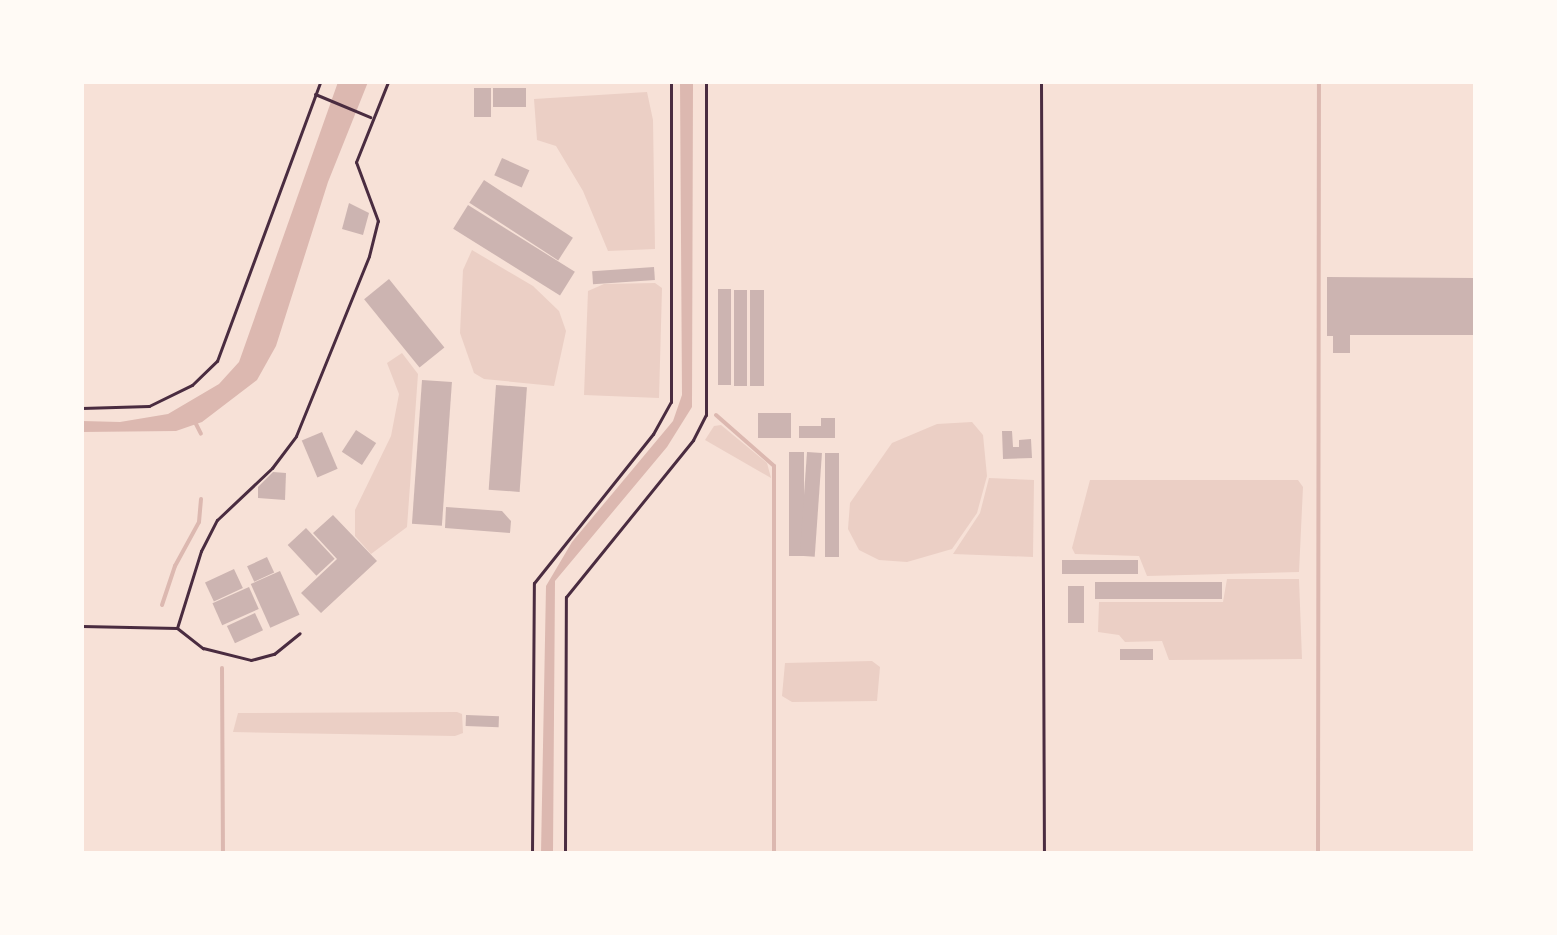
<!DOCTYPE html>
<style>
body{margin:0}
#map{position:relative;width:1557px;height:935px;overflow:hidden;background:#f7e1d7;font-family:"Golos Text",sans-serif}
div>[style]{position:absolute}
[style*='--x']{left:calc(var(--x)*1px);top:calc(var(--y)*1px);width:calc(var(--w)*1px);rotate:calc(var(--a)*1deg)}
.green>*{inset:0;background:#ebcfc5}
.water>*{inset:0;background:#dcb8b0}
.stream>*{height:4px;margin:-2px;padding:0 2px;transform-origin:2px;border-radius:2px;background:#dcb8b0}
.building>*{inset:0;background:#ccb4b1;transform-origin:0 0}
.service>*{height:3px;margin:-1.5px;padding:0 1.5px;transform-origin:1.5px;border-radius:1.5px;background:#4a2c40}
span{translate:-50% -50%;white-space:nowrap;text-align:center;line-height:1.15;-webkit-text-stroke:6px #fffaf5;paint-order:stroke}
.frame{position:absolute;inset:0;border:84px solid #fffaf5;pointer-events:none}
</style>
<div id="map">
<div class="green">
<div style="clip-path:polygon(647px 92px,653px 120px,655px 249px,608px 251px,583px 191px,556px 146px,537px 140px,534px 99px)"></div>
<div style="clip-path:polygon(472px 250px,533px 286px,559px 311px,566px 331px,554px 386px,484px 379px,474px 373px,460px 333px,463px 270px)"></div>
<div style="clip-path:polygon(604px 284px,655px 283px,662px 288px,659px 398px,584px 395px,588px 291px)"></div>
<div style="clip-path:polygon(402px 353px,418px 374px,407px 527px,371px 554px,355px 536px,355px 510px,391px 436px,399px 394px,387px 363px)"></div>
<div style="clip-path:polygon(972px 422px,983px 435px,987px 476px,977px 513px,952px 549px,907px 562px,879px 560px,859px 550px,848px 529px,850px 503px,892px 443px,937px 424px)"></div>
<div style="clip-path:polygon(721px 425px,767px 463px,771px 478px,705px 440px,714px 426px)"></div>
<div style="clip-path:polygon(989px 478px,1034px 480px,1033px 557px,953px 554px,980px 513px)"></div>
<div style="clip-path:polygon(1090px 480px,1298px 480px,1303px 487px,1299px 572px,1147px 576px,1139px 556px,1075px 554px,1072px 548px)"></div>
<div style="clip-path:polygon(1227px 579px,1299px 579px,1302px 659px,1169px 660px,1162px 641px,1125px 642px,1119px 635px,1098px 632px,1099px 602px,1223px 602px)"></div>
<div style="clip-path:polygon(872px 661px,880px 667px,877px 701px,792px 702px,782px 696px,785px 663px)"></div>
<div style="clip-path:polygon(457px 712px,462px 714px,463px 733px,455px 736px,233px 732px,238px 713px)"></div>
</div>
<div class="water">
<div style="clip-path:polygon(338px 82px,368px 82px,328px 182px,276px 346px,257px 380px,202px 422px,176px 431px,82px 432px,82px 421px,120px 422px,168px 414px,219px 384px,239px 362px)"></div>
<div style="clip-path:polygon(680px 82px,693px 82px,692px 407px,667px 447px,555px 581px,553px 853px,541px 853px,546px 586px,572px 542px,673px 421px,682px 395px)"></div>
</div>
<div class="stream">
<div style="--x:716;--y:415;--w:77;--a:41.3"></div>
<div style="--x:774;--y:466;--w:387;--a:90"></div>
<div style="--x:195;--y:422;--w:13;--a:63"></div>
<div style="--x:162;--y:605;--w:41;--a:-71.6"></div>
<div style="--x:175;--y:566;--w:50;--a:-61.4"></div>
<div style="--x:199;--y:522;--w:23;--a:-85"></div>
<div style="--x:222;--y:668;--w:185;--a:89.7"></div>
<div style="--x:1318;--y:853;--w:771;--a:-89.93"></div>
</div>
<div class="building">
<div style="left:474px;top:88px;width:17px;height:29px"></div>
<div style="left:526px;top:88px;width:19px;height:33px;rotate:90deg"></div>
<div style="left:502px;top:158px;width:30px;height:19px;rotate:24deg"></div>
<div style="left:484px;top:180px;width:106px;height:27px;rotate:33deg"></div>
<div style="clip-path:polygon(349px 203px,369px 213px,363px 235px,342px 229px)"></div>
<div style="left:468px;top:205px;width:126px;height:28px;rotate:32deg"></div>
<div style="left:654px;top:267px;width:13px;height:62px;rotate:86deg"></div>
<div style="clip-path:polygon(1327px 277px,1475px 278px,1475px 335px,1350px 335px,1350px 353px,1333px 353px,1333px 336px,1327px 336px)"></div>
<div style="left:389px;top:279px;width:88px;height:32px;rotate:51deg"></div>
<div style="left:718px;top:289px;width:13px;height:96px"></div>
<div style="left:734px;top:290px;width:13px;height:96px"></div>
<div style="left:750px;top:290px;width:14px;height:96px"></div>
<div style="left:422px;top:380px;width:30px;height:144px;rotate:4deg"></div>
<div style="left:496px;top:385px;width:31px;height:105px;rotate:4deg"></div>
<div style="left:758px;top:413px;width:33px;height:25px"></div>
<div style="clip-path:polygon(821px 418px,835px 418px,835px 438px,799px 438px,799px 426px,821px 426px)"></div>
<div style="left:356px;top:430px;width:24px;height:26px;rotate:33deg"></div>
<div style="clip-path:polygon(1002px 431px,1012px 431px,1013px 447px,1019px 447px,1019px 440px,1031px 439px,1032px 458px,1003px 459px)"></div>
<div style="left:322px;top:432px;width:40px;height:22px;rotate:67deg"></div>
<div style="left:789px;top:452px;width:15px;height:104px"></div>
<div style="left:807px;top:452px;width:15px;height:104px;rotate:4deg"></div>
<div style="left:825px;top:453px;width:14px;height:104px"></div>
<div style="clip-path:polygon(273px 472px,286px 473px,285px 500px,258px 498px,258px 487px)"></div>
<div style="clip-path:polygon(446px 507px,502px 511px,511px 521px,510px 533px,445px 528px)"></div>
<div style="clip-path:polygon(333px 515px,377px 561px,321px 613px,301px 593px,337px 559px,313px 533px)"></div>
<div style="left:306px;top:528px;width:42px;height:25px;rotate:47deg"></div>
<div style="left:267px;top:557px;width:17px;height:22px;rotate:65deg"></div>
<div style="left:1062px;top:560px;width:76px;height:14px"></div>
<div style="left:234px;top:569px;width:21px;height:32px;rotate:65deg"></div>
<div style="left:280px;top:571px;width:48px;height:32px;rotate:66deg"></div>
<div style="left:1222px;top:582px;width:17px;height:127px;rotate:90deg"></div>
<div style="left:1068px;top:586px;width:16px;height:37px"></div>
<div style="left:249px;top:587px;width:24px;height:40px;rotate:66deg"></div>
<div style="left:255px;top:613px;width:19px;height:31px;rotate:65deg"></div>
<div style="left:1120px;top:649px;width:33px;height:11px"></div>
<div style="left:466px;top:715px;width:33px;height:11px;rotate:2deg"></div>
</div>
<div class="service">
<div style="--x:1041;--y:82;--w:771;--a:89.78"></div>
<div style="--x:315;--y:94;--w:60;--a:22.7"></div>
<div style="--x:82;--y:408;--w:67;--a:-1.7"></div>
<div style="--x:149;--y:406;--w:48;--a:-26"></div>
<div style="--x:192;--y:385;--w:35;--a:-44"></div>
<div style="--x:217;--y:361;--w:297;--a:-69.7"></div>
<div style="--x:82;--y:626;--w:95;--a:1.2"></div>
<div style="--x:177;--y:628;--w:33;--a:38"></div>
<div style="--x:203;--y:648;--w:49;--a:14"></div>
<div style="--x:251;--y:660;--w:24;--a:-15"></div>
<div style="--x:274;--y:654;--w:33;--a:-39"></div>
<div style="--x:177;--y:628;--w:81;--a:-72.7"></div>
<div style="--x:201;--y:551;--w:35;--a:-63"></div>
<div style="--x:217;--y:520;--w:76;--a:-43.4"></div>
<div style="--x:272;--y:468;--w:40;--a:-53"></div>
<div style="--x:296;--y:436;--w:194;--a:-67.9"></div>
<div style="--x:369;--y:256;--w:36;--a:-76"></div>
<div style="--x:378;--y:221;--w:63;--a:-110.4"></div>
<div style="--x:356;--y:162;--w:86;--a:-68.2"></div>
<div style="--x:532;--y:853;--w:270;--a:-89.6"></div>
<div style="--x:534;--y:583;--w:191;--a:-51.4"></div>
<div style="--x:653;--y:434;--w:37;--a:-61"></div>
<div style="--x:671;--y:402;--w:320;--a:-90"></div>
<div style="--x:565;--y:853;--w:256;--a:-89.8"></div>
<div style="--x:566;--y:597;--w:202;--a:-51"></div>
<div style="--x:693;--y:440;--w:28;--a:-63"></div>
<div style="--x:706;--y:415;--w:333;--a:-90"></div>
</div>
<div class="frame"></div>
</div>
